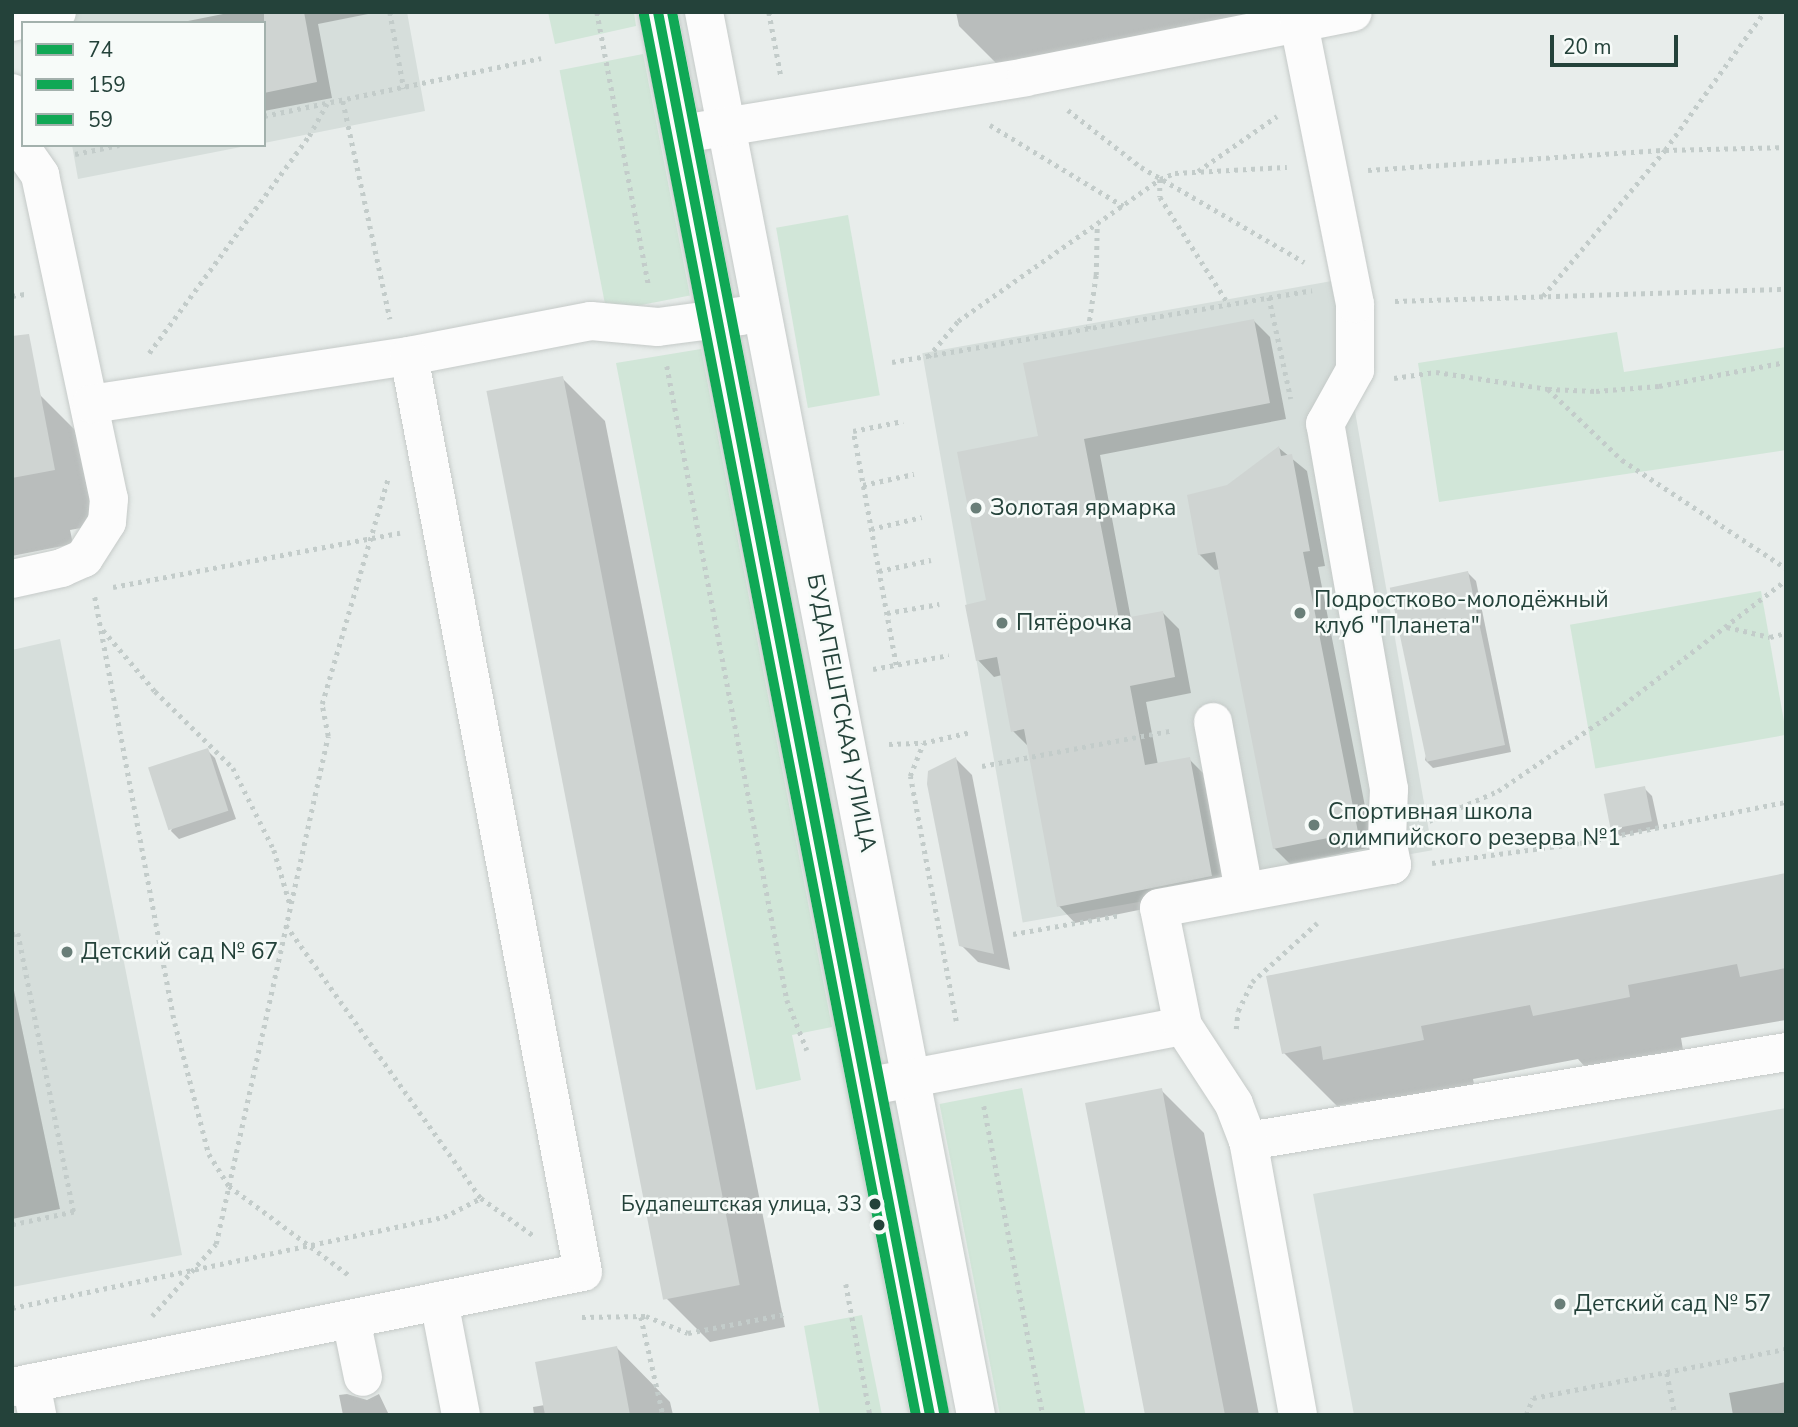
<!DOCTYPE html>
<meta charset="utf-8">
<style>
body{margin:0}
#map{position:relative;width:1798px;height:1427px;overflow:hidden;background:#e8edeb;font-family:"Nunito Sans",sans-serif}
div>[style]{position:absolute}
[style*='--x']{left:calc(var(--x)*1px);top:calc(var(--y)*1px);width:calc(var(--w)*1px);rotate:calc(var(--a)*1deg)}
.built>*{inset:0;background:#d6dedb;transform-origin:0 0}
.green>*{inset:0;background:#d1e6d8;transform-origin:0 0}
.shadow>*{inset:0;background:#0003}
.building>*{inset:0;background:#cfd4d2;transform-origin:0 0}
.path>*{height:4.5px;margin-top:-2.25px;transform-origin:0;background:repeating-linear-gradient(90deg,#c3ccca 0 3.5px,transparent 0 8.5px)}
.roads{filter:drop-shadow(0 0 2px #c5cac8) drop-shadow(0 0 2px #c5cac8)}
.minor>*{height:38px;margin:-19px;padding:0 19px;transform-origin:19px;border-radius:19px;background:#fcfcfc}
.bus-1>*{height:10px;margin:-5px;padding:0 5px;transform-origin:5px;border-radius:5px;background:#10a855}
.bus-2>*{height:10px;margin:-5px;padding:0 5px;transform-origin:5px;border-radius:5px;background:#10a855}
.bus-3>*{height:10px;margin:-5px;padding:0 5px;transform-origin:5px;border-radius:5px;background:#10a855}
.dots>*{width:19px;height:19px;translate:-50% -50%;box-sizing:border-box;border:4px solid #f7fbf9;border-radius:50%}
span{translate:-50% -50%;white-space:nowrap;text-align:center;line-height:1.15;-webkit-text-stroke:5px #f7fbf9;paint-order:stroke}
.bus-label{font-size:21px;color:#24423a}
.right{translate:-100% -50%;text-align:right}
.poi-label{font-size:23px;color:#24423a}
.left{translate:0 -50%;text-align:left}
.street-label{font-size:23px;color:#24423a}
.frame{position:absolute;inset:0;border:14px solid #24423a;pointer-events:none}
.legend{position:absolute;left:21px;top:21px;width:245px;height:126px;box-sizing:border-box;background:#f7fbf9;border:2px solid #a3b1ad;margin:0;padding:9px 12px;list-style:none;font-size:21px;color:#24423a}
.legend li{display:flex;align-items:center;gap:14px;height:35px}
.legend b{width:35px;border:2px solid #a3b1ad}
.scale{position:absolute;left:1550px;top:35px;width:128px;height:32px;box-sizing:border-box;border:4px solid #24423a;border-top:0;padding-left:9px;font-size:21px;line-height:24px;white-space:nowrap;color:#24423a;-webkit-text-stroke:5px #f7fbf9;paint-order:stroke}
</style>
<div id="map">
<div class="built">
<div style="clip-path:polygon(47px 12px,407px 12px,425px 111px,264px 143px,264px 23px,49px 23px)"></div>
<div style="clip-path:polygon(72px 145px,251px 145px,78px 179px)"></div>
<div style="left:1332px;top:281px;width:578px;height:416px;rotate:80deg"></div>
<div style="clip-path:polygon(60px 639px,182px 1255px,12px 1287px,12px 650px)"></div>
<div style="clip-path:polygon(1786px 1108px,1786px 1415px,1354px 1415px,1313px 1194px)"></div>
</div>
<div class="green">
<div style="clip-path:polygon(548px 12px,634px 12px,636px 26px,555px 44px)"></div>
<div style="left:643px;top:54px;width:246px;height:85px;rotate:79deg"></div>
<div style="left:848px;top:215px;width:183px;height:73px;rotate:80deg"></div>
<div style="clip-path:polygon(1617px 332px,1624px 372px,1786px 347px,1786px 450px,1439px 502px,1418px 363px)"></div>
<div style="clip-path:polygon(701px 349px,832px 1027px,792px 1035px,801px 1080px,756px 1090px,616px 363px)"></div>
<div style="left:1761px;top:591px;width:146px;height:194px;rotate:80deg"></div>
<div style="left:1022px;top:1088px;width:333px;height:84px;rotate:79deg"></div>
<div style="clip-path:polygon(862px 1315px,882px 1415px,820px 1415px,804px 1326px)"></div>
</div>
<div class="shadow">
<div style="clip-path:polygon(233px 12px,378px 12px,318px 24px,332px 98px,264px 111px,264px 23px,178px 23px)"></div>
<div style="clip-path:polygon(956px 12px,1294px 12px,1002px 69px,959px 26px)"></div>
<div style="clip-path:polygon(1253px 320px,1270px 337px,1286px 419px,1100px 455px,1131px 619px,1163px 613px,1179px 629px,1191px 693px,1146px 702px,1158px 765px,1189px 759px,1206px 776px,1227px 892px,1075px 923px,1059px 906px,1029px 747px,1013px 731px,1002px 675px,994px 677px,978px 660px,988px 602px,1040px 438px)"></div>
<div style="clip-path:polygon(562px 378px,605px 421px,785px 1327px,710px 1342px,667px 1299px)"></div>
<div style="clip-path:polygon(40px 395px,93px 448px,108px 523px,70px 530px,73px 544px,12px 556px,12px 400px)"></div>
<div style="clip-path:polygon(1279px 448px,1307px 471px,1325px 566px,1318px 567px,1373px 847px,1290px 864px,1274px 848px,1220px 569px,1215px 570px,1199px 554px,1227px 487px)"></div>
<div style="clip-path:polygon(1468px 573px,1476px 581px,1511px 752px,1433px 768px,1425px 760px)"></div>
<div style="clip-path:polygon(207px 750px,215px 758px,236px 819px,179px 839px,171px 831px)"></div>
<div style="clip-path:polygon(956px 759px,972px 775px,1010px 970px,978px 962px,961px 945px)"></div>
<div style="clip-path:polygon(1644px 788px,1652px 796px,1659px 828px,1620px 836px,1612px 828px)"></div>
<div style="clip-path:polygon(1786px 874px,1786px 1020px,1681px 1038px,1683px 1050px,1587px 1069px,1578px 1059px,1473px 1079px,1476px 1093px,1378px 1112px,1366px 1101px,1337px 1106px,1284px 1053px)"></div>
<div style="clip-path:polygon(12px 981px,60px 1209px,12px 1219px)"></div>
<div style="clip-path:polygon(1161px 1090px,1204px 1133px,1259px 1415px,1147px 1415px)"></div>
<div style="clip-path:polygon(617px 1348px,670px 1402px,673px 1415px,534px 1415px,533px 1407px,545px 1405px)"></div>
<div style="clip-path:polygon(1786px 1382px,1786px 1415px,1733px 1415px,1729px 1393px)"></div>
<div style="clip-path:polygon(347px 1394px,367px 1400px,379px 1394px,389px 1415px,343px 1415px,339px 1395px)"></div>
</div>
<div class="building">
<div style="clip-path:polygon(264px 12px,304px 12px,317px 82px,264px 93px)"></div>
<div style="clip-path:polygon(1254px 319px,1270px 403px,1084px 439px,1119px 619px,1163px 611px,1175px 677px,1130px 686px,1145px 765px,1190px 757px,1212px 876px,1057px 907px,1024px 729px,1011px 732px,997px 657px,976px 661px,965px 605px,986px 600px,957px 452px,1038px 436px,1023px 363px)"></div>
<div style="clip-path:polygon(29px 334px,55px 470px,12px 478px,12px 336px)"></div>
<div style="left:563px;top:376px;width:926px;height:78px;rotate:79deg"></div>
<div style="clip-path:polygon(1279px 446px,1281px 456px,1292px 454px,1310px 551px,1303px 552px,1358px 832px,1273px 849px,1215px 552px,1198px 555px,1187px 495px,1227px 485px)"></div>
<div style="left:1468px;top:571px;width:178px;height:80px;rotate:78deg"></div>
<div style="left:208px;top:748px;width:66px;height:63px;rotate:72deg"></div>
<div style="clip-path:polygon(956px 757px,994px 954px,959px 946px,927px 784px,928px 771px)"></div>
<div style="left:1645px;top:786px;width:36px;height:42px;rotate:79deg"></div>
<div style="clip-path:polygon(1786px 873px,1786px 968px,1740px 977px,1737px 964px,1628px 985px,1630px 997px,1533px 1016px,1530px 1005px,1421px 1026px,1424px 1040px,1323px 1060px,1321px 1046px,1282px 1054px,1266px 976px)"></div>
<div style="clip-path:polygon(1162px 1088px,1173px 1149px,1225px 1415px,1145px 1415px,1085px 1103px)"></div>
<div style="clip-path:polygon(617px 1346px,630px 1415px,545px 1415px,535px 1362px)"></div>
</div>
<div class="path">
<div style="--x:390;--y:12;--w:78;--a:79.7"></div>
<div style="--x:597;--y:12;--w:279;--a:79.3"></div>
<div style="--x:769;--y:12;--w:65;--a:79.4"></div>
<div style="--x:343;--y:101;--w:223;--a:77.8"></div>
<div style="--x:1068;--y:110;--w:93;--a:38"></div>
<div style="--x:1141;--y:167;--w:189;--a:30.2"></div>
<div style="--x:264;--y:116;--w:283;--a:-11.8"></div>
<div style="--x:990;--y:125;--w:156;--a:31.3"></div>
<div style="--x:75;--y:154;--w:45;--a:-11.6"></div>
<div style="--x:1368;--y:170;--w:298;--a:-3.9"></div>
<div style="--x:1665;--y:150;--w:121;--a:-1.4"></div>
<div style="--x:1198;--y:171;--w:96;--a:-34.8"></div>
<div style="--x:1160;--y:179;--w:18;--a:90"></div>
<div style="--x:1160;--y:197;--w:128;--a:57.4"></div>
<div style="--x:12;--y:296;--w:13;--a:-9"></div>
<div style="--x:1543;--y:296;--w:190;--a:-50.1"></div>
<div style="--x:1665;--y:150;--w:170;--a:-54.3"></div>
<div style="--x:1269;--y:297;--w:104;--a:77.8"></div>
<div style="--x:1395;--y:301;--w:391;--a:-1.8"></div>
<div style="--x:1088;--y:329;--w:55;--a:-81.6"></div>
<div style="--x:1096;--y:275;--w:49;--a:-88.8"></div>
<div style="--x:149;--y:353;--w:270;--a:-53.6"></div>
<div style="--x:309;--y:136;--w:37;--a:-61"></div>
<div style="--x:928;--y:357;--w:47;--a:-50.2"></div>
<div style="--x:958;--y:321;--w:247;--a:-35.1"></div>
<div style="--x:1160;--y:179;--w:16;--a:-22"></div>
<div style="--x:1175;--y:173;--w:112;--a:-3.1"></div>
<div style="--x:892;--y:362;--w:426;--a:-9.7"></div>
<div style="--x:667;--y:366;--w:645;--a:79.28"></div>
<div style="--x:787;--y:1000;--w:54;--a:68.2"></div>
<div style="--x:1394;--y:378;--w:42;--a:-8.1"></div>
<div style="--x:1436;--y:372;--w:113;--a:8.6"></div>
<div style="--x:1548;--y:389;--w:48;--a:2.4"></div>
<div style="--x:1596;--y:391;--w:63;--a:-4.5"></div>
<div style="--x:1659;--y:386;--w:129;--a:-10.7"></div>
<div style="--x:1548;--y:389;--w:103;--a:43.8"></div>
<div style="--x:1622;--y:460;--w:196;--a:33.4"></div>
<div style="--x:863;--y:485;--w:52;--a:-12.2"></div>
<div style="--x:871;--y:529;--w:52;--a:-13.2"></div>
<div style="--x:879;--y:571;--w:53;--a:-11.9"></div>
<div style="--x:113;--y:587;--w:292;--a:-10.7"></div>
<div style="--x:95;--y:597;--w:433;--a:79.4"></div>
<div style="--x:175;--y:1023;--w:135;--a:75.5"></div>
<div style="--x:209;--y:1154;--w:38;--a:58"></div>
<div style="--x:229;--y:1186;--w:151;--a:36.6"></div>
<div style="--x:887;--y:613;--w:53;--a:-9.8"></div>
<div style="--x:1727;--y:627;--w:44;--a:13.1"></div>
<div style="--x:1770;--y:637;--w:16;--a:-14"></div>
<div style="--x:103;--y:630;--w:80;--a:49.6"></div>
<div style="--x:155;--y:691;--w:110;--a:44.6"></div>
<div style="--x:233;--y:768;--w:92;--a:63.4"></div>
<div style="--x:274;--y:850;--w:56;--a:73.5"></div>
<div style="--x:896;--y:665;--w:238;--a:-100.4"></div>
<div style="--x:853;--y:431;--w:51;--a:-11.3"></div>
<div style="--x:873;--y:669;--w:77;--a:-10.4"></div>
<div style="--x:889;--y:744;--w:34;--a:-2"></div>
<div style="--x:982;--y:766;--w:195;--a:-10.6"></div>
<div style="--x:1429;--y:821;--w:75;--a:-23.5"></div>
<div style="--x:1498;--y:791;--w:135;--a:-34.2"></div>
<div style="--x:1610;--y:715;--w:222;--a:-37.5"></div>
<div style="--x:1432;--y:863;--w:149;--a:-7.7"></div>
<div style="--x:1580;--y:843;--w:210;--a:-11.3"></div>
<div style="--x:286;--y:925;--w:335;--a:54.5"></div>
<div style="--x:481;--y:1198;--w:65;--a:35.6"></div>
<div style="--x:1013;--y:934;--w:110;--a:-10"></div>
<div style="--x:12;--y:935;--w:6;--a:-18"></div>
<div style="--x:18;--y:933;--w:285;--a:78.7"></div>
<div style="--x:74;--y:1212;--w:63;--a:168.2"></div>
<div style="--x:956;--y:1021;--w:249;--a:-100.6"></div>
<div style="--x:910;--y:776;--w:35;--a:-68"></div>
<div style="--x:923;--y:743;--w:49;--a:-12.9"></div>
<div style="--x:1236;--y:1029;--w:18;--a:-84"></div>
<div style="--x:1238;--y:1011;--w:32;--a:-64"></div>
<div style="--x:1252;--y:982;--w:88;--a:-42.2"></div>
<div style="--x:984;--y:1106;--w:315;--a:79.2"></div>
<div style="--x:846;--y:1284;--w:133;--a:79.6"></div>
<div style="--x:12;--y:1308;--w:441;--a:-11.9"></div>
<div style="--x:444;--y:1217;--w:42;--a:-27.2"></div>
<div style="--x:152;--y:1316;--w:96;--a:-48.4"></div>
<div style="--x:216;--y:1244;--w:520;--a:-77.57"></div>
<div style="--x:328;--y:736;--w:33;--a:-101"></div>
<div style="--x:322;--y:704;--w:234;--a:-73.7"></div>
<div style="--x:582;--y:1317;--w:64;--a:-0.9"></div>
<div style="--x:646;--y:1316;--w:45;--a:22"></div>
<div style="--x:688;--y:1333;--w:100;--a:-11"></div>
<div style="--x:641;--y:1317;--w:100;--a:77.3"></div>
<div style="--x:1667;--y:1373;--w:43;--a:79.2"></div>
<div style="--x:1526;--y:1415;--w:18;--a:-68"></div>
<div style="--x:1533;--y:1398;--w:258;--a:-11"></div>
</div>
<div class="roads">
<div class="minor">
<div style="--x:658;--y:12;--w:1429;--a:79.03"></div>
<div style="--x:704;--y:12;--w:1429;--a:79.03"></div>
<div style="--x:12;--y:22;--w:46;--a:-12.5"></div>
<div style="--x:12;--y:93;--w:57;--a:79.9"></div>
<div style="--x:22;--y:149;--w:32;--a:55"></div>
<div style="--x:40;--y:175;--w:331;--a:78"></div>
<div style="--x:109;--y:499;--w:23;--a:95"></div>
<div style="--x:107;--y:522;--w:43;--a:122.6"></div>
<div style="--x:84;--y:558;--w:24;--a:156"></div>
<div style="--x:62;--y:568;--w:51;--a:167.6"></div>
<div style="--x:701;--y:131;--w:329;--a:-9.4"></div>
<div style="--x:1026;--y:77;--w:333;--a:-11.2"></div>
<div style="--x:91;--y:404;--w:322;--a:-8.6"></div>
<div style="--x:409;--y:356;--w:185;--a:-10.9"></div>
<div style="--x:591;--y:321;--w:67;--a:5.1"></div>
<div style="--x:658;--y:327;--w:85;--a:-7.5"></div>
<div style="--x:1213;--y:722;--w:172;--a:79.6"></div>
<div style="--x:886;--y:1083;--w:302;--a:-10.9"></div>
<div style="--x:1248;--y:1141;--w:545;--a:-9.39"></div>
<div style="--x:439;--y:1301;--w:116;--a:79.1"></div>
<div style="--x:351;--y:1319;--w:59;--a:78.3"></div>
<div style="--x:31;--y:1383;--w:33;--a:79"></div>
<div style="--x:12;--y:1387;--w:582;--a:-11.39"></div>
<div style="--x:583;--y:1272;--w:932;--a:-100.76"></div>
<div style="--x:1298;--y:1415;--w:279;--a:-100.3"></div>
<div style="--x:1248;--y:1141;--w:40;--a:-111"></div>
<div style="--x:1234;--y:1104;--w:93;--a:-123.2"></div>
<div style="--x:1183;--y:1026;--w:120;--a:-101.5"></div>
<div style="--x:1159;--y:908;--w:237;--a:-10.5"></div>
<div style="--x:1392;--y:865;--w:26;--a:-101"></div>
<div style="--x:1387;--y:839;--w:50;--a:-87.7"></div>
<div style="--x:1389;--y:789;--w:371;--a:-99.9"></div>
<div style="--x:1325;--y:424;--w:62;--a:-60.9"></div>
<div style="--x:1355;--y:370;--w:66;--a:-90"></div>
<div style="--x:1355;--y:304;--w:287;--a:-101.3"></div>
</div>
</div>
<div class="bus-1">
<div style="--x:658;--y:12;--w:1429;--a:79.03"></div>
</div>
<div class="bus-2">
<div style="--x:644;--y:15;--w:1426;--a:79.01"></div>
</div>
<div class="bus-3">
<div style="--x:672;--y:12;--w:1426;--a:79.01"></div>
</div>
<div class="dots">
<div style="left:976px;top:508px;background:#697e78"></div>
<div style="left:1300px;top:613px;background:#697e78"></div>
<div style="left:1002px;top:623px;background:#697e78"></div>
<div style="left:1314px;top:825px;background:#697e78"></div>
<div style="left:67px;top:952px;background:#697e78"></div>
<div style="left:875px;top:1204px;background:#24423a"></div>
<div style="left:879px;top:1225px;background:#24423a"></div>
<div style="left:1560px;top:1304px;background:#697e78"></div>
</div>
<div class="bus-label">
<span class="right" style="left:862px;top:1204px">Будапештская улица, 33</span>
</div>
<div class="poi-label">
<span class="left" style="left:990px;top:508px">Золотая ярмарка</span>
<span class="left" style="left:1314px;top:613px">Подростково-молодёжный<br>клуб "Планета"</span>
<span class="left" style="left:1016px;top:623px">Пятёрочка</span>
<span class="left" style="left:1328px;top:825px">Спортивная школа<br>олимпийского резерва №1</span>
<span class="left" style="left:81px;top:952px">Детский сад № 67</span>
<span class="left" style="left:1574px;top:1304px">Детский сад № 57</span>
</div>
<div class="street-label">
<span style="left:841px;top:713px;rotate:79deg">БУДАПЕШТСКАЯ УЛИЦА</span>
</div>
<div class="frame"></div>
<ul class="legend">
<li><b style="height:9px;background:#10a855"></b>74</li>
<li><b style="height:9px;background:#10a855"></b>159</li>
<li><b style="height:9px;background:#10a855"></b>59</li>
</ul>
<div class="scale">20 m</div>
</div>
